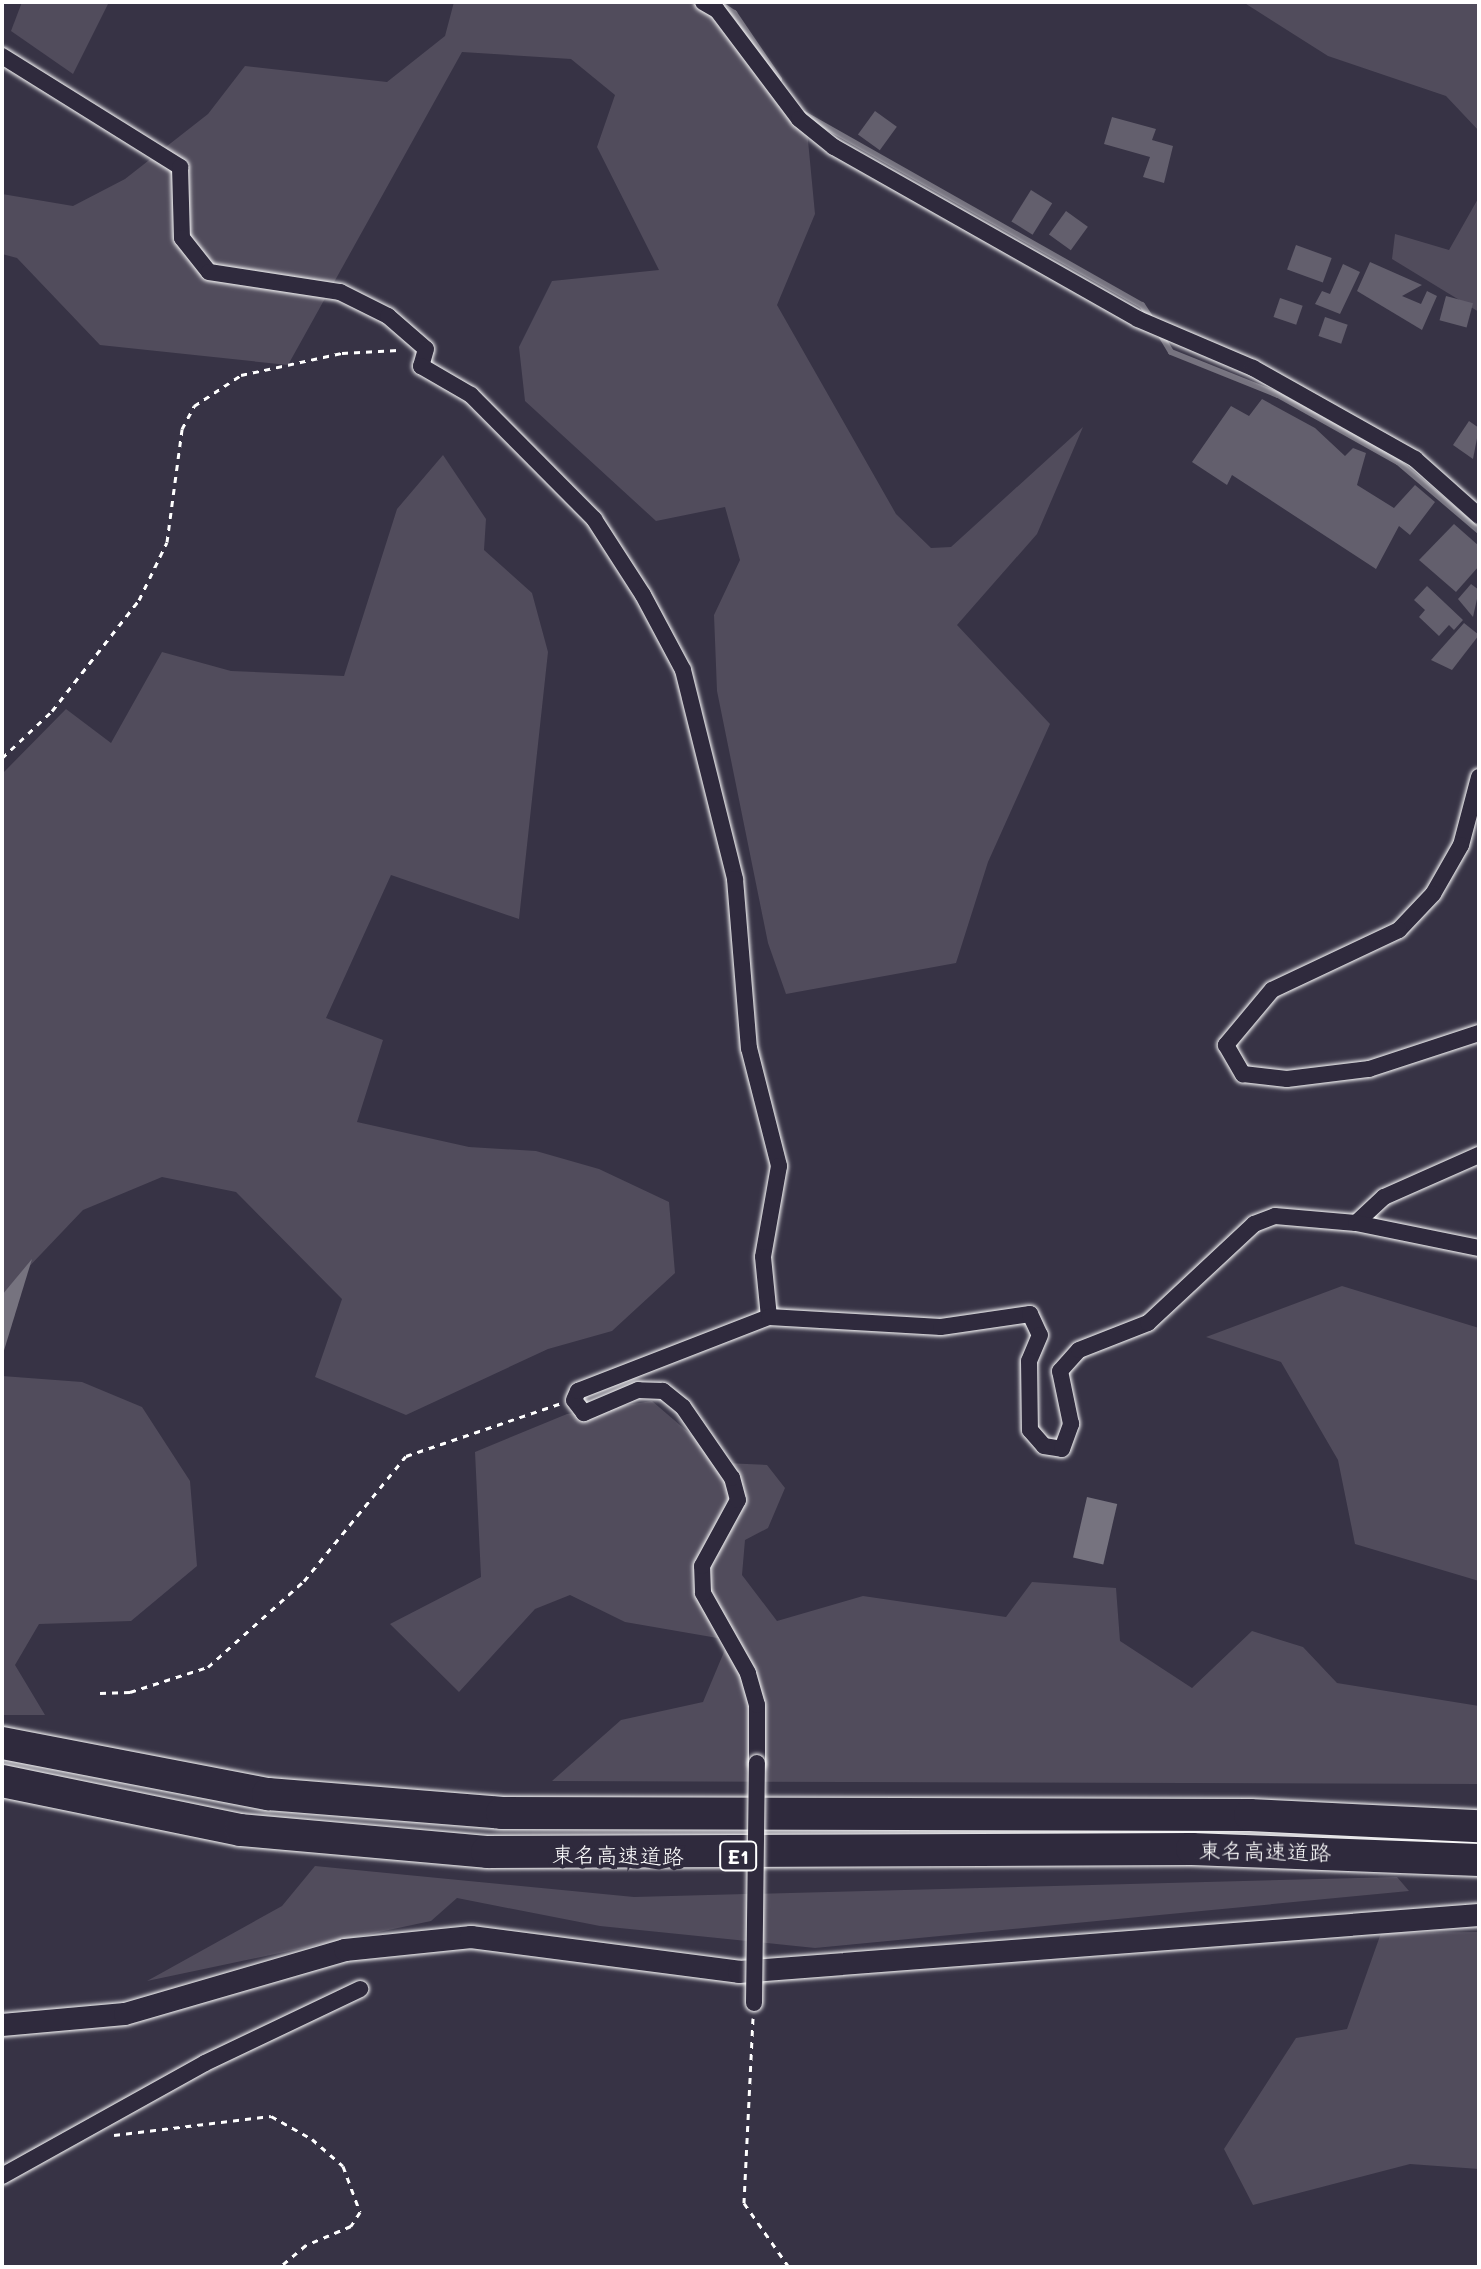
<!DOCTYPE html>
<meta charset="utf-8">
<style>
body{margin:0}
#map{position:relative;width:1481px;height:2269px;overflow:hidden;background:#373345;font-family:Mali,"Klee One",sans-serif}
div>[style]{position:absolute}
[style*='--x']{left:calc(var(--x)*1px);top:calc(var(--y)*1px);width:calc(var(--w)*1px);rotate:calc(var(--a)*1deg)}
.green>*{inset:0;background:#514c5c}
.water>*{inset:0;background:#76737f;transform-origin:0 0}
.stream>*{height:6px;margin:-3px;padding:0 3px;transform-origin:3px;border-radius:3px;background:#76737f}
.building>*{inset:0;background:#635f6d;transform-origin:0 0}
.path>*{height:3px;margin-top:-1.5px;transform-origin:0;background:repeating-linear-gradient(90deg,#fff 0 6px,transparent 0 12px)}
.roads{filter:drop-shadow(0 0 2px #fff) drop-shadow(0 0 2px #fff)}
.minor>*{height:16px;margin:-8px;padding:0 8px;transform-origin:8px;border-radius:8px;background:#2f2a3d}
.tertiary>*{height:22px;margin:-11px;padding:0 11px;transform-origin:11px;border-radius:11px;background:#2f2a3d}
.motorway>*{height:32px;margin:-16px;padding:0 16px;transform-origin:16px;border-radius:16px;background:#2f2a3d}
.bridges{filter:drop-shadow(0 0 2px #fff) drop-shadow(0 0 2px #fff)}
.minor-bridge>*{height:16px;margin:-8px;padding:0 8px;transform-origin:8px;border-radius:8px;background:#2f2a3d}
span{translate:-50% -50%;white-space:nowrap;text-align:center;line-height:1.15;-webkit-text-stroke:8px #2f2a3d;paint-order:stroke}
.shield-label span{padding:2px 6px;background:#2f2a3d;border:2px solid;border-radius:6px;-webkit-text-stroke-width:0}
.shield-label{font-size:20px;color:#fff;font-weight:700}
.street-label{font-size:22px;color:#fff}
.frame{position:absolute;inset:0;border:4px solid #fff;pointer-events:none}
</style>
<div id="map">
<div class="green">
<div style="clip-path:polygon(22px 2px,109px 2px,73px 74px,11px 31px)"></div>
<div style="clip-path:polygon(454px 2px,705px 2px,807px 130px,815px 214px,777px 305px,896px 514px,931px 548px,951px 547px,1083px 427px,1037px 534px,957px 625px,1050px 724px,988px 862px,956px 963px,786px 994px,768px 943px,717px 691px,714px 615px,740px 560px,725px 507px,656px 521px,525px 401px,519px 347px,552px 281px,659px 270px,597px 147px,615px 95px,571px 59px,462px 52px,288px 365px,100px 345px,17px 258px,2px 254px,2px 194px,73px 206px,125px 179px,208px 114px,245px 66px,387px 82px,445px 36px)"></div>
<div style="clip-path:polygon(1243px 2px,1479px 2px,1479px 131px,1446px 96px,1328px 56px)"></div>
<div style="clip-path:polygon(1479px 197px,1479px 312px,1392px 259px,1395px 234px,1449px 250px)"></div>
<div style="clip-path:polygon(443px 455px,486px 519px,484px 550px,532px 593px,548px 652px,519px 919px,391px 875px,326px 1018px,383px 1040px,357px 1122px,469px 1147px,536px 1151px,599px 1169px,669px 1202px,675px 1273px,612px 1331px,548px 1349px,406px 1415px,315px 1377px,342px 1299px,236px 1192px,162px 1177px,83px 1210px,2px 1295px,2px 774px,66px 709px,111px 743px,162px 652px,231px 671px,344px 676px,397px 509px)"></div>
<div style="clip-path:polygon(1342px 1286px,1479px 1328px,1479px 1581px,1355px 1544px,1338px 1460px,1281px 1362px,1206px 1337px)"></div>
<div style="clip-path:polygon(2px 1376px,82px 1382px,142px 1407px,190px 1481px,197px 1566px,131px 1621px,39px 1624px,15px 1665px,45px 1715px,2px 1715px)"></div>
<div style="clip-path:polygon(652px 1401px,724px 1463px,767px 1465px,785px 1488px,768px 1528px,745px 1540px,742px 1575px,777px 1621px,863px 1596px,1006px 1617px,1032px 1582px,1116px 1588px,1120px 1641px,1192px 1688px,1252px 1631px,1303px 1647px,1337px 1683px,1479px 1706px,1479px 1784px,552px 1781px,621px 1720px,703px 1702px,729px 1640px,625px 1622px,570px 1595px,535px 1609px,459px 1692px,390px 1624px,481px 1577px,475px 1452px,567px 1414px)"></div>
<div style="clip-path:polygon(315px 1866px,634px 1897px,1397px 1877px,1409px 1891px,815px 1948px,600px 1926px,457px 1898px,431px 1921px,147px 1981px,282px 1906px)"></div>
<div style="clip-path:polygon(1479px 1932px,1479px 2169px,1410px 2164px,1253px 2205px,1224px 2149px,1296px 2038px,1347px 2029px,1381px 1933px)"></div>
</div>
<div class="water">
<div style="clip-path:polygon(32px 1259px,2px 1357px,2px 1295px)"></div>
<div style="left:1087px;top:1497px;width:31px;height:62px;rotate:13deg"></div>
</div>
<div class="stream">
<div style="--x:720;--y:4;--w:17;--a:33"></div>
<div style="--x:734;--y:13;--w:80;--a:55.7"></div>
<div style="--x:804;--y:114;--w:388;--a:29.5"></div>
<div style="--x:1142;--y:305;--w:17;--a:57"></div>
<div style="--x:1159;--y:332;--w:23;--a:59"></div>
<div style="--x:1171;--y:352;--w:115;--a:21.9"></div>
<div style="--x:1278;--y:395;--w:137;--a:29.2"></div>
<div style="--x:1398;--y:462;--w:106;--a:40.4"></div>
</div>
<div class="building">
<div style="left:875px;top:111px;width:27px;height:29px;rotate:36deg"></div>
<div style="clip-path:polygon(1112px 117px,1156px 129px,1152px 140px,1173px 146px,1164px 183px,1143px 177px,1150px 157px,1104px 144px)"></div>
<div style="left:1031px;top:190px;width:25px;height:37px;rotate:32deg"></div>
<div style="left:1066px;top:211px;width:27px;height:29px;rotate:36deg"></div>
<div style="left:1296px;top:245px;width:38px;height:26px;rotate:20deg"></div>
<div style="clip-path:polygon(1370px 262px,1422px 285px,1402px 296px,1421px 304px,1427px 291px,1437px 296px,1422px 330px,1357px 291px)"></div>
<div style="clip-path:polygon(1343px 264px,1360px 272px,1340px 314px,1315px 304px,1322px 291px,1330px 294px)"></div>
<div style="left:1446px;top:296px;width:28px;height:25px;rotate:15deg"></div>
<div style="left:1280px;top:298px;width:24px;height:20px;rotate:19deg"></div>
<div style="left:1325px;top:317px;width:24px;height:20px;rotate:19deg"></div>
<div style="clip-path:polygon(1262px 399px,1315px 428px,1345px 456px,1353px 448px,1366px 453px,1357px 485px,1394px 508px,1415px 485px,1435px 502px,1410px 535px,1399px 526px,1376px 569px,1232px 475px,1227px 485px,1192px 462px,1231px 406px,1249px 416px)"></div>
<div style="clip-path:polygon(1469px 421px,1479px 428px,1473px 459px,1453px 445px)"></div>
<div style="clip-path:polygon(1454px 524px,1479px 546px,1479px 566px,1456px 592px,1419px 560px)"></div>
<div style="clip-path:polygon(1471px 584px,1479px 590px,1473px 617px,1458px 599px)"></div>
<div style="clip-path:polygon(1427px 586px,1463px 620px,1454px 630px,1449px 625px,1439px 636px,1419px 617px,1425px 610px,1414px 600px)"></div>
<div style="clip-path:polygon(1464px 623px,1479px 635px,1452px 670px,1431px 660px)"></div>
</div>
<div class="path">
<div style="--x:2;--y:758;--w:69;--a:-43.2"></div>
<div style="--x:52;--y:711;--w:141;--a:-51.9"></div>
<div style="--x:139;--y:600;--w:64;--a:-64.2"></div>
<div style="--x:167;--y:542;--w:114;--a:-82.4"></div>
<div style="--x:182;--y:429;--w:26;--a:-62"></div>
<div style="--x:194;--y:406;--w:56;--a:-33.4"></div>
<div style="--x:241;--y:375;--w:103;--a:-12.3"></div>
<div style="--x:342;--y:353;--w:56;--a:-3.1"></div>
<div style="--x:100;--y:1693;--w:30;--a:-2"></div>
<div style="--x:130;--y:1692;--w:82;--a:-17.8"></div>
<div style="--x:208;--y:1667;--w:129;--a:-41.9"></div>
<div style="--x:304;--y:1581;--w:161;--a:-50.8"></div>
<div style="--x:406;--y:1456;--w:162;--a:-18.8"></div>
<div style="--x:753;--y:2018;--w:185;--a:92.8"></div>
<div style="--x:744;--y:2203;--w:78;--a:54.9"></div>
<div style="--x:114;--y:2135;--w:158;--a:-6.9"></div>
<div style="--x:271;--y:2116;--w:47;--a:29.3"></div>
<div style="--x:312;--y:2139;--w:41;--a:41.1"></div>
<div style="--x:343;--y:2166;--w:49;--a:69.7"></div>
<div style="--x:360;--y:2212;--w:17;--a:123"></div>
<div style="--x:351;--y:2226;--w:49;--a:157.1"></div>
<div style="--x:306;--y:2245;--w:34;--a:140"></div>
</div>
<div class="roads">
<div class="minor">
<div style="--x:703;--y:2;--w:16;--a:30"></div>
<div style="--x:717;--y:10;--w:136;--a:53"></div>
<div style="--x:799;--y:119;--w:45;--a:38.7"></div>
<div style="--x:834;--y:147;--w:349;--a:29.5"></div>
<div style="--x:1138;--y:319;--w:125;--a:23.1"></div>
<div style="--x:1253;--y:368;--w:186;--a:29.3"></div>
<div style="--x:1415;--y:459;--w:86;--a:41.7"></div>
<div style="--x:2;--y:56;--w:210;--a:31.9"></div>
<div style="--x:180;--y:167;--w:71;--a:88.4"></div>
<div style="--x:182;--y:238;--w:43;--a:51.5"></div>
<div style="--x:209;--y:272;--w:133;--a:8.7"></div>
<div style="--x:340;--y:292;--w:54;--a:26.6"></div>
<div style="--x:388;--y:316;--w:50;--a:41"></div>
<div style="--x:426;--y:349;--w:18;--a:106"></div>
<div style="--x:421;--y:366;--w:58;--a:30.1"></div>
<div style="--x:471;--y:395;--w:175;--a:45.2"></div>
<div style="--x:594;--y:519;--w:90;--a:57.2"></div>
<div style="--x:643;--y:595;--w:85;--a:61.9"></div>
<div style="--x:683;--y:670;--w:215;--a:76"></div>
<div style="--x:735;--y:879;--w:170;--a:85.3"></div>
<div style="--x:749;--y:1048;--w:122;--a:75.7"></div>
<div style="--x:779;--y:1166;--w:92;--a:100"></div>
<div style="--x:763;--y:1257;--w:60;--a:84.3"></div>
<div style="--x:1479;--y:777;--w:70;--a:104.8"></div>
<div style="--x:1461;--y:845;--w:56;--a:119.7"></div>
<div style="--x:1433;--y:894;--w:50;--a:133.4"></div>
<div style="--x:1399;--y:930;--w:140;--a:154.7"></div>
<div style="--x:1272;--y:990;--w:72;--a:129.9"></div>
<div style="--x:1226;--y:1045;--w:34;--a:60"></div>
<div style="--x:1243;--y:1074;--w:44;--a:6.5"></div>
<div style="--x:1287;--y:1079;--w:83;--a:-7"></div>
<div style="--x:1369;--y:1069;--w:116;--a:-18.1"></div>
<div style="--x:1356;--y:1223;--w:38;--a:-43"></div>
<div style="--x:1384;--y:1197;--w:104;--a:-23.9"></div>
<div style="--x:757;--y:1763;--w:58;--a:-90"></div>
<div style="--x:757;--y:1705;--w:33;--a:-106"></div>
<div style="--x:748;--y:1673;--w:92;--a:-119.4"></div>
<div style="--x:703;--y:1593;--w:27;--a:-92"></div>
<div style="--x:702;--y:1566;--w:75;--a:-61.4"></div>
<div style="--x:738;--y:1500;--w:23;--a:-105"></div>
<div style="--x:732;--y:1478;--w:86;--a:-124.6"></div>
<div style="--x:683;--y:1407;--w:26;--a:-141"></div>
<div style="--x:663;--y:1391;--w:25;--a:-178"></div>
<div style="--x:638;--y:1390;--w:59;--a:156.9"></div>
<div style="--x:584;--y:1413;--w:16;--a:-128"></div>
<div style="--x:574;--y:1400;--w:10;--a:-66"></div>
<div style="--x:578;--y:1391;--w:205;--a:-21.2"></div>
<div style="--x:769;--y:1317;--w:172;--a:3.3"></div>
<div style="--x:941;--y:1327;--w:90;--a:-8.3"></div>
<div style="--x:1030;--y:1314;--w:23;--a:65"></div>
<div style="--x:1040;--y:1335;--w:28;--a:113"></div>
<div style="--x:1029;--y:1361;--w:69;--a:89.2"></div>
<div style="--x:1030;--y:1430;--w:21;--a:49"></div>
<div style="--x:1044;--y:1446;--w:18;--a:9"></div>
<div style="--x:1062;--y:1449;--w:27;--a:-70"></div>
<div style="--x:1071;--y:1424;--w:54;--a:-101.7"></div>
<div style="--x:1060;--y:1371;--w:28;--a:-48"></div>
<div style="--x:1079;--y:1350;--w:74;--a:-21.4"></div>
<div style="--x:1148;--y:1323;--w:145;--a:-43"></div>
<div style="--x:1254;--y:1224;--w:22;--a:-21"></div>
<div style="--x:1275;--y:1216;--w:81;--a:4.9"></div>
<div style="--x:1356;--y:1223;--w:126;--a:11.5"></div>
<div style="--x:2;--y:2176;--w:232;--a:-29.1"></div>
<div style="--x:205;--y:2063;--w:172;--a:-25.5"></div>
</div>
<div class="tertiary">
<div style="--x:2;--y:2025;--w:123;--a:-5.1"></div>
<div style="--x:125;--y:2014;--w:229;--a:-16.2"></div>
<div style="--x:345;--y:1950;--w:127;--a:-5.9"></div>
<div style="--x:471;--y:1937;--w:270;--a:7.4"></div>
<div style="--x:739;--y:1972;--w:742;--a:-4.4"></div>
</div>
<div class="motorway">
<div style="--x:2;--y:1743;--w:271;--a:10.9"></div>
<div style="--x:268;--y:1794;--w:235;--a:4.6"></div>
<div style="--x:502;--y:1813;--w:748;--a:0.15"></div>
<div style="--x:1250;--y:1815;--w:229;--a:2.8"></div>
<div style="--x:2;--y:1781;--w:244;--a:11.6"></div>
<div style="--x:241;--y:1830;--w:247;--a:5.1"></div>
<div style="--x:487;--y:1852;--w:705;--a:-0.24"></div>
<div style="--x:1192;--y:1849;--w:287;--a:2.2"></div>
</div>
</div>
<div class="bridges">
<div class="minor-bridge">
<div style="--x:754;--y:2003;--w:240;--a:-89.3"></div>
</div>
</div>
<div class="shield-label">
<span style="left:738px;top:1856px">E1</span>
</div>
<div class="street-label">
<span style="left:1265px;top:1851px;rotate:1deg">東名高速道路</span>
<span style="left:618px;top:1855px;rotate:1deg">東名高速道路</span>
</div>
<div class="frame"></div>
</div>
